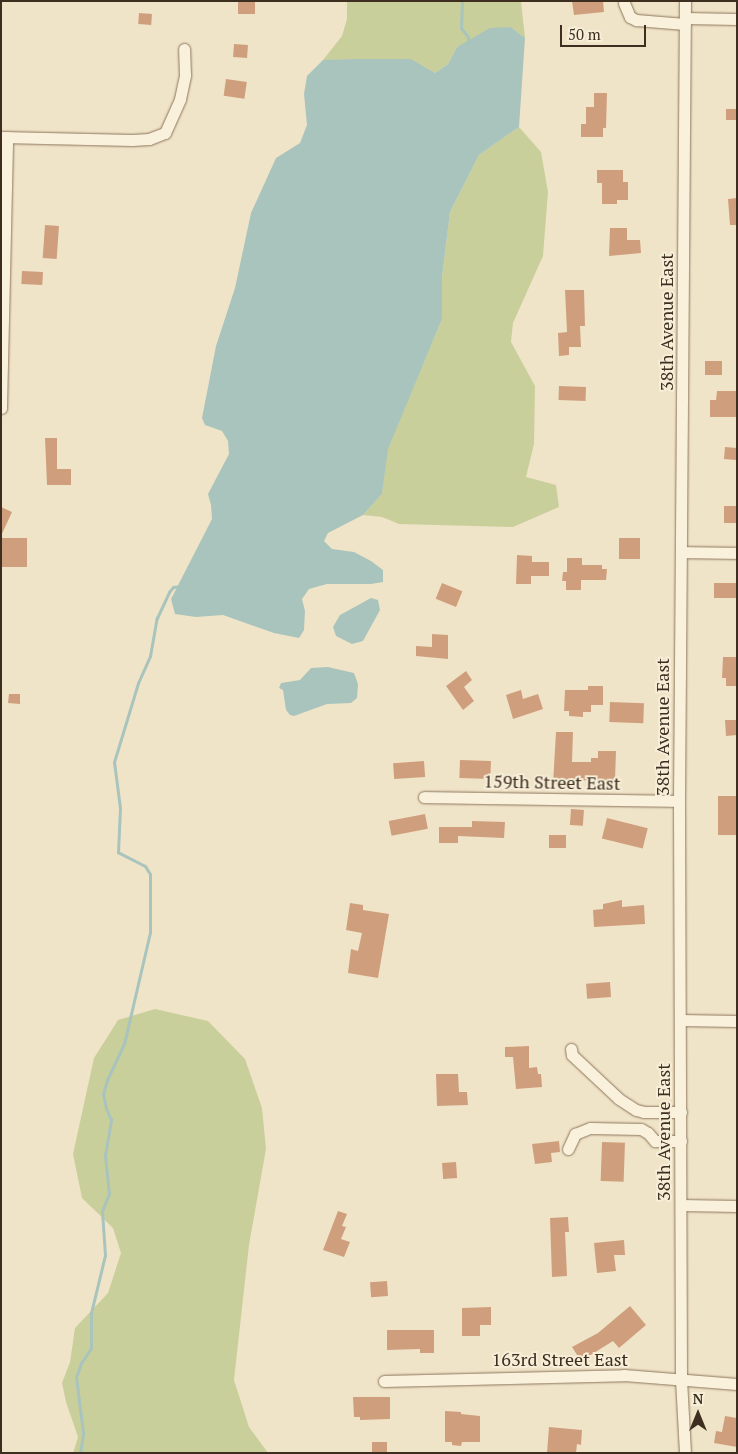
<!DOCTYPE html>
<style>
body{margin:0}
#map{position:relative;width:738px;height:1454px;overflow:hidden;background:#f0e4c8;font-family:"PT Serif",serif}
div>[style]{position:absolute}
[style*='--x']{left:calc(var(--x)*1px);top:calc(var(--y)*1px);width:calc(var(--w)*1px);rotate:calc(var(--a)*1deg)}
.green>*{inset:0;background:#c9cf9b}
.water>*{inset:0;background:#a9c4bc}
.stream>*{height:3px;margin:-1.5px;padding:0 1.5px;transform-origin:1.5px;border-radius:1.5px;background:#a9c4bc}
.building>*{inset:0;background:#cf9f7d;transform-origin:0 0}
.roads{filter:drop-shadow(0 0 1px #8d765c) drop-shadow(0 0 1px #8d765c)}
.minor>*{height:11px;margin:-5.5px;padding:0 5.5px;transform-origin:5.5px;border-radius:5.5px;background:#faf1dc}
span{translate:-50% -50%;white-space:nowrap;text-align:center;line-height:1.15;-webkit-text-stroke:4px #f7eed8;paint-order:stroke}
.street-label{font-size:18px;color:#3d2e20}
.frame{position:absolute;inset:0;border:2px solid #3d2e20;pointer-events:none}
.north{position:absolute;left:673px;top:1389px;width:50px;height:50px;-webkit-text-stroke:4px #f7eed8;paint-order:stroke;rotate:0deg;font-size:14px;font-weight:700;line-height:20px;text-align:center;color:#3d2e20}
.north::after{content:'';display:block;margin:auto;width:18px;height:22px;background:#3d2e20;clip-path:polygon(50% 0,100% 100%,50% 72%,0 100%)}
.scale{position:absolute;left:560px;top:25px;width:86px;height:22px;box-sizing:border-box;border:2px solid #3d2e20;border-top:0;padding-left:6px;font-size:15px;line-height:18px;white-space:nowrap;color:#3d2e20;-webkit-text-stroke:4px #f7eed8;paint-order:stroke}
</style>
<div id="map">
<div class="green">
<div style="clip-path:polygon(347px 1px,521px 1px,525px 38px,511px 27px,457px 47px,448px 64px,435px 73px,410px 59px,323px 60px,342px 36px,347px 19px)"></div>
<div style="clip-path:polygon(519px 127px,541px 152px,548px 192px,543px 256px,513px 323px,511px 342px,535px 386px,534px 444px,526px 477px,556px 485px,559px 507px,513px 527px,399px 524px,382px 517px,363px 515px,382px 494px,387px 449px,442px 319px,442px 277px,450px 212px,479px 155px)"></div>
<div style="clip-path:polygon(155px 1009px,208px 1021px,245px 1059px,262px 1108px,266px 1149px,249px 1245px,234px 1380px,249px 1427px,268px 1453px,73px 1453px,78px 1437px,66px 1402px,62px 1383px,70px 1362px,75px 1328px,108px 1293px,121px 1253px,113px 1228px,82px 1198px,73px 1154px,94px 1058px,118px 1020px)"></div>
</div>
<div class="water">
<div style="clip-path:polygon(511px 27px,525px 38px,519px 127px,479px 155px,450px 212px,442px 277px,442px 319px,388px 449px,382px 494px,363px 515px,328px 533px,324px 541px,332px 549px,354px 552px,371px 561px,383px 570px,383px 582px,371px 584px,327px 584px,309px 589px,302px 599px,305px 611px,304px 630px,299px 638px,274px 633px,223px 615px,196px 617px,175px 614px,171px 599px,212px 519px,211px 505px,208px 494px,229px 454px,228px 441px,222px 431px,205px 425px,202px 418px,216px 346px,235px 288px,251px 213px,276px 158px,300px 143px,307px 125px,304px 94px,307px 76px,323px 60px,353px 59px,411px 59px,435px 73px,448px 64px,457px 47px,490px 28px)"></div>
<div style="clip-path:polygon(371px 598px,378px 600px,380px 610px,363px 641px,352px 644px,336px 636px,333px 627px,340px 615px)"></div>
<div style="clip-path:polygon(328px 667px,354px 673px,358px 684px,357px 698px,351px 703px,327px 704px,294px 716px,290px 715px,286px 710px,283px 690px,279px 688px,281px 683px,300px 680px,311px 668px)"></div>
</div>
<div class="stream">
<div style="--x:462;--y:1;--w:27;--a:92"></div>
<div style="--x:461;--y:28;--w:11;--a:52"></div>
<div style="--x:468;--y:37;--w:6;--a:90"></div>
<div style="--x:80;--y:1453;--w:20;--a:-81"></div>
<div style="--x:83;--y:1433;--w:56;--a:-97.1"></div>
<div style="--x:76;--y:1377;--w:15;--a:-70"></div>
<div style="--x:81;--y:1363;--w:18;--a:-56"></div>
<div style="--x:91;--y:1348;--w:35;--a:-90"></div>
<div style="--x:91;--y:1313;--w:60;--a:-76.4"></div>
<div style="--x:105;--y:1255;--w:44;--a:-93.9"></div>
<div style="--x:102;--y:1211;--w:18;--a:-68"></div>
<div style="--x:109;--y:1194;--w:39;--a:-96"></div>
<div style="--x:105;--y:1155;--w:36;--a:-80"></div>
<div style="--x:111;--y:1120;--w:13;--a:-113"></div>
<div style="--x:106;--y:1108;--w:14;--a:-102"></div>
<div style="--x:103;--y:1094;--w:15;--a:-74"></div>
<div style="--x:107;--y:1080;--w:40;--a:-65"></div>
<div style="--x:124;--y:1044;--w:115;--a:-76.9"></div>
<div style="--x:150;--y:932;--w:58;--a:-90"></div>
<div style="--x:150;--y:874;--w:9;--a:-122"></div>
<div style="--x:145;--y:866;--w:30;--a:-153"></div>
<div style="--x:118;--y:852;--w:44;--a:-87.4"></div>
<div style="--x:120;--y:808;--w:46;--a:-97.4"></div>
<div style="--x:114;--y:762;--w:83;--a:-73.1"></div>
<div style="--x:138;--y:683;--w:30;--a:-66"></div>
<div style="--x:150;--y:656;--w:39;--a:-80"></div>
<div style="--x:157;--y:618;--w:29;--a:-65"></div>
<div style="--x:169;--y:592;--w:6;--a:-51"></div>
<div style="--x:173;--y:587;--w:8;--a:-7"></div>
</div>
<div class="building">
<div style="left:238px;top:1px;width:17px;height:13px"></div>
<div style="clip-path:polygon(572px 1px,603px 1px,604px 12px,574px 15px)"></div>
<div style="left:139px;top:13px;width:13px;height:11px;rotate:4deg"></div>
<div style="left:234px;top:44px;width:14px;height:13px;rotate:4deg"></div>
<div style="left:226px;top:79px;width:21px;height:17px;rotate:8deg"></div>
<div style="clip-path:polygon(594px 93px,607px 93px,606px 128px,603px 128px,603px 137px,581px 137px,581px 124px,586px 124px,586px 107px,594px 107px)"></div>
<div style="left:726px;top:109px;width:11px;height:11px"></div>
<div style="clip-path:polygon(597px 170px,623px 170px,623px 182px,628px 182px,628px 200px,617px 200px,617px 204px,602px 204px,602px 183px,597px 183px)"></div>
<div style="clip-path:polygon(737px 198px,737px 225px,730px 225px,728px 199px)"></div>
<div style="left:45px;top:225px;width:14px;height:33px;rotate:4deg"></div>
<div style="clip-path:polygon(610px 228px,627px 228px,627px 240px,640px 240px,641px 253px,609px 256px)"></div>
<div style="left:22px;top:271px;width:21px;height:13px;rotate:3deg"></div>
<div style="clip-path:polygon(565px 290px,584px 290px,585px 326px,580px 326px,581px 347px,569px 347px,569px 355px,559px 356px,558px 333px,567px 332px)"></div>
<div style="left:722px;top:361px;width:14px;height:17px;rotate:90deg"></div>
<div style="left:559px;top:386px;width:27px;height:14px;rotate:2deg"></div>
<div style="clip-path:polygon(717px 391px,737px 391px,737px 417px,710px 417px,710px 400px,716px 400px)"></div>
<div style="clip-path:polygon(45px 438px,57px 438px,57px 469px,71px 469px,71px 485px,47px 485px)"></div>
<div style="left:725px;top:447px;width:12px;height:12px;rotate:5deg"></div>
<div style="left:724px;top:506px;width:13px;height:17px"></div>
<div style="clip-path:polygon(1px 507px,12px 512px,1px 536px)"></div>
<div style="left:1px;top:538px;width:26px;height:29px"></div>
<div style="left:619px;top:538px;width:21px;height:21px"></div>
<div style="clip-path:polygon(517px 555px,532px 556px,532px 562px,549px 562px,549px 576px,531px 576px,531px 584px,516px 584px)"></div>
<div style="clip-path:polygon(567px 558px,582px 558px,582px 565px,602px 565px,602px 569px,607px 569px,606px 580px,581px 580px,581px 590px,566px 590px,566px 581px,562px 581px,563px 572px,567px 572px)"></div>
<div style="left:442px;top:583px;width:22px;height:17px;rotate:22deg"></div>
<div style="left:714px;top:583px;width:23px;height:15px"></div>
<div style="clip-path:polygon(432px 634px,448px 635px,448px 659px,416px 656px,416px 646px,432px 647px)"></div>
<div style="clip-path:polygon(723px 657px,737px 657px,737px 686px,726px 686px,726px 678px,722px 678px)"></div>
<div style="clip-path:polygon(466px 671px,472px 680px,464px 687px,474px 701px,463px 710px,446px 686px)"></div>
<div style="clip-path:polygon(588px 686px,603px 686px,603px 705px,591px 705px,591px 712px,583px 712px,583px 717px,569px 716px,569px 711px,564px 711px,565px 690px,588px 690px)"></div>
<div style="clip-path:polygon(521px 690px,523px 699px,538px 694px,543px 709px,513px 719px,506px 695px)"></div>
<div style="clip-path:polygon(9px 694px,20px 694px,20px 704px,8px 703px)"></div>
<div style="left:610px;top:702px;width:34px;height:20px;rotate:2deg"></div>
<div style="clip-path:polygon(725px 720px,737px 720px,737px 735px,726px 736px)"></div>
<div style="clip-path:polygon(556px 732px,573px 732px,572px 762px,591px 762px,591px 758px,598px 758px,598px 751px,616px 751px,615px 781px,570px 780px,570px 784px,553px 784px)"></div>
<div style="left:460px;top:760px;width:31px;height:18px;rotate:2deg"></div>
<div style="left:424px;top:761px;width:16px;height:31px;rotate:86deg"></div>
<div style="left:718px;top:796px;width:19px;height:39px"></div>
<div style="left:571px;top:809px;width:13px;height:16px;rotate:4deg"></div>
<div style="left:425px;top:814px;width:15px;height:37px;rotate:79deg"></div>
<div style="left:607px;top:818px;width:42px;height:21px;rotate:14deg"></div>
<div style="clip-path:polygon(472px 821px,505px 822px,504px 838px,458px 836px,458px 843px,439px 843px,439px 827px,472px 827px)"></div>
<div style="left:549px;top:835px;width:17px;height:13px"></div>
<div style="clip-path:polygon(622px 900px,622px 907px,644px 905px,645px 924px,594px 927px,593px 910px,603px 909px,603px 904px)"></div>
<div style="clip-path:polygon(350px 903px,363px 905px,363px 910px,389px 914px,378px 978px,348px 973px,351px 949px,358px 951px,362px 933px,346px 930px)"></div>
<div style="left:610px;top:982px;width:15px;height:24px;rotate:86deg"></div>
<div style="clip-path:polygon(529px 1046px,529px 1068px,537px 1067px,538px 1074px,541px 1074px,542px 1087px,516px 1089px,513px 1057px,505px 1057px,505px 1047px)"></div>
<div style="clip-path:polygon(436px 1074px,458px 1074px,459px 1092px,467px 1092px,468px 1105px,437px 1106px)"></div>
<div style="clip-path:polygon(559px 1141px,560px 1152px,551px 1153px,552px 1162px,535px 1164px,532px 1144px)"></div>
<div style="left:602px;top:1142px;width:23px;height:39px;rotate:2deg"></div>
<div style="left:456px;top:1162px;width:16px;height:14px;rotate:86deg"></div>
<div style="clip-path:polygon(338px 1211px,347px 1214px,342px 1226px,346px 1227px,341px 1239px,350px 1242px,344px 1257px,323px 1250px)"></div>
<div style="clip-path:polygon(568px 1217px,569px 1232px,565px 1232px,567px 1276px,552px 1277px,550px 1218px)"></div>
<div style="clip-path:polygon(624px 1240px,625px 1255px,614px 1255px,616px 1271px,597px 1273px,594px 1243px)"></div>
<div style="left:387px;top:1281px;width:15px;height:17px;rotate:86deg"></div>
<div style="clip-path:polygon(630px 1306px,646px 1325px,619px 1348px,613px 1341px,581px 1361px,572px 1347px,598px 1333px)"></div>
<div style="clip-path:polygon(491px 1307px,491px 1325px,480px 1325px,480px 1336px,462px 1336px,462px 1308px)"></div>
<div style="clip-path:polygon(387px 1330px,434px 1330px,434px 1353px,420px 1353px,420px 1349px,387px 1350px)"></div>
<div style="clip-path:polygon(353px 1397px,390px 1397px,390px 1419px,360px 1420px,360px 1417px,354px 1417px)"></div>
<div style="clip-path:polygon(445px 1411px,461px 1412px,461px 1414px,480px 1416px,480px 1442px,462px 1442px,461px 1446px,452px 1445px,452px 1442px,445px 1442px)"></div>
<div style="clip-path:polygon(725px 1416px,737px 1418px,737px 1447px,714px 1443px,716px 1431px,722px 1432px)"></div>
<div style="clip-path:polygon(549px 1427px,582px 1430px,581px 1445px,577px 1444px,576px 1453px,547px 1453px)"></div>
<div style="left:372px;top:1442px;width:15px;height:11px"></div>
</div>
<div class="roads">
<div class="minor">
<div style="--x:624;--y:3;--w:15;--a:67"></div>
<div style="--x:630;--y:17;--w:7;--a:27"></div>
<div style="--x:636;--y:20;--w:49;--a:4.7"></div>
<div style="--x:685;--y:18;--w:52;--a:1.1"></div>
<div style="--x:1;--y:137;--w:131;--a:1.3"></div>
<div style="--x:132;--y:140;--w:17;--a:-3"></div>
<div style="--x:149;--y:139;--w:17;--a:-21"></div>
<div style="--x:165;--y:133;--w:37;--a:-66"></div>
<div style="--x:180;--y:99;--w:25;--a:-78"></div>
<div style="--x:185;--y:75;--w:26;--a:-92"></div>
<div style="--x:1;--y:408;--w:271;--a:-88.7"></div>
<div style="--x:682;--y:552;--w:55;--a:1"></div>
<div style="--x:424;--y:797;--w:255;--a:0.9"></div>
<div style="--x:680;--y:1020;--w:57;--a:1"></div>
<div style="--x:571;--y:1049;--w:6;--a:81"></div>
<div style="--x:572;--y:1055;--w:64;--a:43.1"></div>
<div style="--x:619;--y:1099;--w:20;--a:33"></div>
<div style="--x:636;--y:1110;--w:8;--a:14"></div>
<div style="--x:644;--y:1112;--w:37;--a:0"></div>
<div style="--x:568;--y:1149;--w:17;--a:-65"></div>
<div style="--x:575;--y:1134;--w:16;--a:-22"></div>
<div style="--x:590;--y:1128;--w:51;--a:1.1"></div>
<div style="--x:641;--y:1129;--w:8;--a:30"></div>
<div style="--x:648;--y:1133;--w:11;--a:49"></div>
<div style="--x:655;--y:1141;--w:26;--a:0"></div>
<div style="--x:681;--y:1205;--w:56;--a:1"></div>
<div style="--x:384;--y:1381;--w:240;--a:-1.4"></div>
<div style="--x:624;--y:1375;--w:113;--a:4.6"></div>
<div style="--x:685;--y:1453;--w:74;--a:-93.1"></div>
<div style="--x:681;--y:1379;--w:578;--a:-90.2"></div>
<div style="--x:679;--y:801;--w:800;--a:-89.57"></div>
</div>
</div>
<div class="street-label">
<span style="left:666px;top:322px;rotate:-90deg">38th Avenue East</span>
<span style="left:662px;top:727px;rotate:-90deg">38th Avenue East</span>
<span style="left:552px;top:782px;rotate:1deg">159th Street East</span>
<span style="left:663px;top:1132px;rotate:-90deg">38th Avenue East</span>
<span style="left:560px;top:1359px">163rd Street East</span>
</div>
<div class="frame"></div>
<div class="north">N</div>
<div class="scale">50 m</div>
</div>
